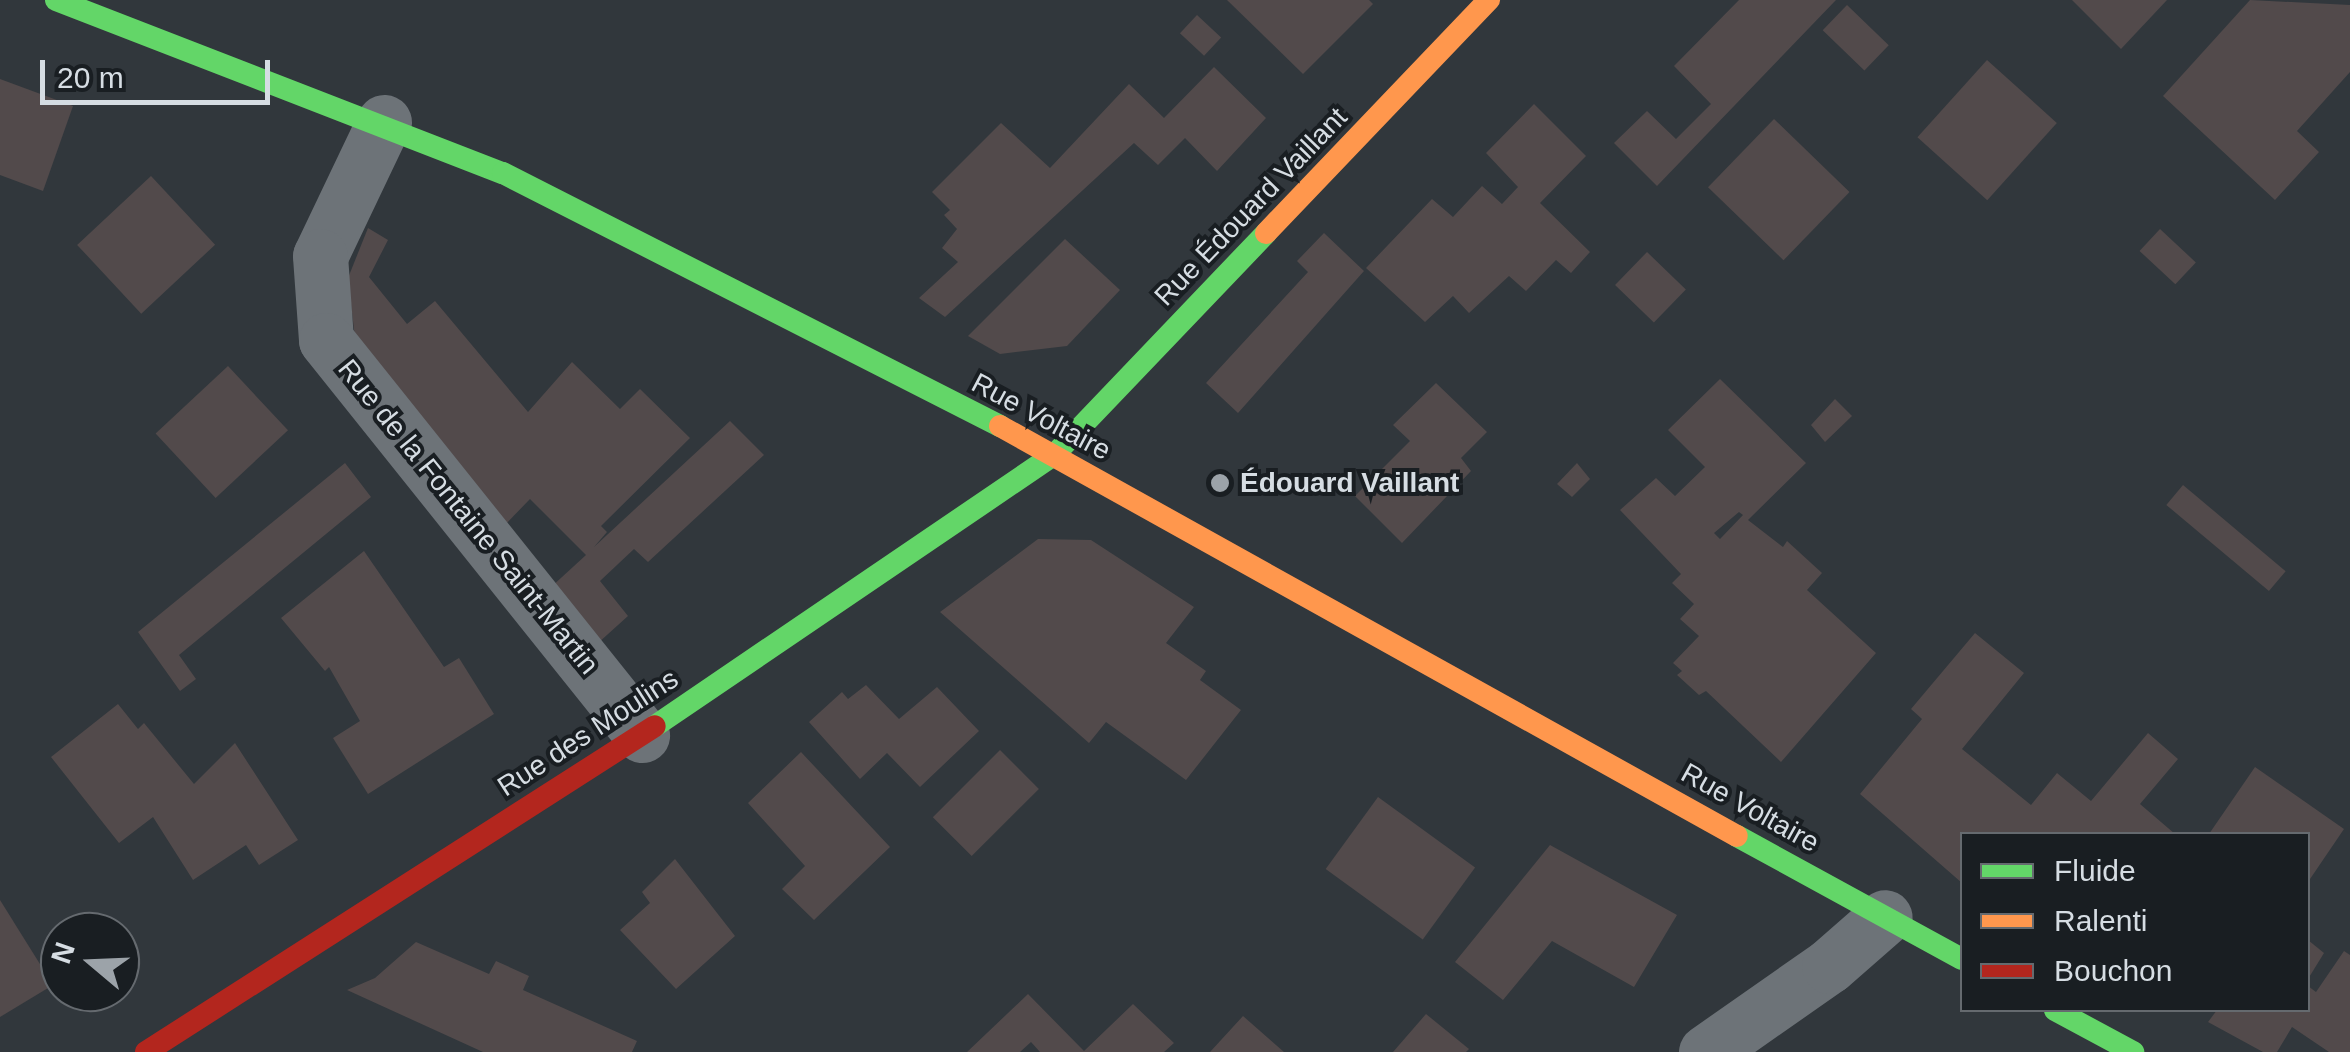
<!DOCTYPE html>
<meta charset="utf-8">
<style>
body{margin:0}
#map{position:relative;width:2350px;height:1052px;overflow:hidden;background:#31373c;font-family:Helvetica,sans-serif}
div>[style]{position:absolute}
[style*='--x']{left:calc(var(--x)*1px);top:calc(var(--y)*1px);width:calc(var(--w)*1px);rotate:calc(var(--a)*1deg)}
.building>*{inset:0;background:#524a4b;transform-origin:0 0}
.street>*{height:55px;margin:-27.5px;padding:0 27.5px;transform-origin:27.5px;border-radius:27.5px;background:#6d7378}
.fast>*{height:22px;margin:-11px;padding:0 11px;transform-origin:11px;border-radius:11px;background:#63d668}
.slow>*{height:22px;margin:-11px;padding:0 11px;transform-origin:11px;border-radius:11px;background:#ff974d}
.jam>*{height:22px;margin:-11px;padding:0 11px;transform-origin:11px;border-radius:11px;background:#b3261e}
.dots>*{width:28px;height:28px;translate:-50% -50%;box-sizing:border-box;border:5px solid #191e22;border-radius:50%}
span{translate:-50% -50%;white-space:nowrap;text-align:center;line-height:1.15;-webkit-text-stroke:8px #191e22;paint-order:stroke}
.street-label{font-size:28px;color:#d6dde3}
.poi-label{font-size:28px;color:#d6dde3;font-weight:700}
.left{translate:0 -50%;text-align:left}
.legend{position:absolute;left:1960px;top:832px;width:350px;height:180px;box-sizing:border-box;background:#191e22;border:2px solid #656a6f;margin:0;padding:12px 18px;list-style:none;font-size:30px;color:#d6dde3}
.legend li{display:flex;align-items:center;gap:20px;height:50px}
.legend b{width:50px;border:2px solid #656a6f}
.north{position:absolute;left:40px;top:912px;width:100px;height:100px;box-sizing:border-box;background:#191e22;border:2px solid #656a6f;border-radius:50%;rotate:289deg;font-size:28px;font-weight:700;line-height:40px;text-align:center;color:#d6dde3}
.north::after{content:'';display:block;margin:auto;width:35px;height:45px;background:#9ca3a9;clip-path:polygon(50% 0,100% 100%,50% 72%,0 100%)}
.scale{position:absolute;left:40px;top:60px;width:230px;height:45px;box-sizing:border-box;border:5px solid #d6dde3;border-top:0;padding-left:12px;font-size:30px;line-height:35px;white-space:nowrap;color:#d6dde3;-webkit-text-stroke:8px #191e22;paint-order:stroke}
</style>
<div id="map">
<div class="building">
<div style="clip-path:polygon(1227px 0,1369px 0,1373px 4px,1303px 74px)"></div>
<div style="clip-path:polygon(1739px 0,1836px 0,1657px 186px,1614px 143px,1647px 111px,1676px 139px,1711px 104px,1674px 66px)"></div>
<div style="clip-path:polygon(2072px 0,2167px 0,2121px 49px)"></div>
<div style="clip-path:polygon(2250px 0,2350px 5px,2350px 72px,2297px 131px,2319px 152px,2275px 200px,2163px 96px)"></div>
<div style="left:1847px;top:5px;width:58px;height:35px;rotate:44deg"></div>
<div style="left:1197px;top:15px;width:33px;height:25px;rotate:43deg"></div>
<div style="left:1987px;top:60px;width:94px;height:104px;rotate:42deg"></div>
<div style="clip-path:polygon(1214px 67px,1266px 118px,1217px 171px,1185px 138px,1158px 165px,1134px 143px,945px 317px,919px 298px,958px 262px,942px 248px,957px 229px,944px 215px,950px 210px,932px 192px,1001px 123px,1050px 168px,1129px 84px,1164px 118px)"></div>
<div style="clip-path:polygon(0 79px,73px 106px,43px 191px,0 175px)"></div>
<div style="clip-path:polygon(1534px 104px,1586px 156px,1540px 203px,1590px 252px,1571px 273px,1556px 260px,1526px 291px,1509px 276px,1469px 313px,1453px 296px,1425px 322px,1366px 268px,1432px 199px,1453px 217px,1482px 186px,1502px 204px,1518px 187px,1486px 153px)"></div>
<div style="left:1774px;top:119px;width:105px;height:95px;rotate:44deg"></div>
<div style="left:151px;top:176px;width:94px;height:101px;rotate:47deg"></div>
<div style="clip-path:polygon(368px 228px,388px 240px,369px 277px,407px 324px,435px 301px,528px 412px,572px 362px,620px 409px,640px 389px,690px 438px,601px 526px,607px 532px,594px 547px,730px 421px,764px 455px,648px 562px,634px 549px,600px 581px,628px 616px,597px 644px,550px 588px,586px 555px,530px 499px,501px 529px,357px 355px,348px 278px)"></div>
<div style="left:2160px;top:229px;width:49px;height:30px;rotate:43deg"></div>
<div style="clip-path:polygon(1324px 233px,1364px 271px,1238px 413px,1206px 383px,1308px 272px,1297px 261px)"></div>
<div style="clip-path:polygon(1065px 239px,1120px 290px,1067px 346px,1000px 354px,968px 336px)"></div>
<div style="left:1647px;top:252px;width:54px;height:46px;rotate:44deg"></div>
<div style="left:228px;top:366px;width:88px;height:99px;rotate:47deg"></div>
<div style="clip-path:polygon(evenodd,1720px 379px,1806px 463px,1748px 520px,1783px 547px,1787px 541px,1822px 573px,1807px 590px,1876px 653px,1781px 762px,1706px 691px,1699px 695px,1677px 675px,1682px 671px,1673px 663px,1699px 636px,1680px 619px,1694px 604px,1672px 583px,1681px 574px,1620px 510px,1656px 478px,1675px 496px,1705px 467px,1668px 430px,1720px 379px,1739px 512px,1743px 515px,1720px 539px,1714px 533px,1739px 512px)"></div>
<div style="clip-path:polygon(1436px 383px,1487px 432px,1461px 458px,1471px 471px,1402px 543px,1355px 496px,1410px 441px,1393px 425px)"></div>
<div style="clip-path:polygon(1835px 399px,1852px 416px,1825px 442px,1811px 425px)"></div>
<div style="clip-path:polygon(345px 463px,371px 497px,179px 655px,196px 679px,180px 691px,138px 632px)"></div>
<div style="clip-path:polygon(1577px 463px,1590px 479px,1572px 497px,1557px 484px)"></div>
<div style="left:2183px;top:485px;width:134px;height:26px;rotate:40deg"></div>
<div style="clip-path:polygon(1038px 539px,1091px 540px,1194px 607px,1166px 643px,1206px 671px,1200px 680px,1241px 710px,1186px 780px,1106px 722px,1089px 743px,940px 612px)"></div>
<div style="clip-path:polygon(364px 551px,444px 667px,459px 658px,494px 714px,368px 794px,333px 738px,360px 721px,329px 667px,325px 671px,281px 618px)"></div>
<div style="clip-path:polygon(1975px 633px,2024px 673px,1962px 749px,2031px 805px,2057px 773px,2091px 801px,2148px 733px,2178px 759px,2140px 804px,2175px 834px,1962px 834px,1962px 883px,1860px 794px,1922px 719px,1911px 709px)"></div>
<div style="clip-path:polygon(866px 685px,899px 719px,937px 687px,979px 731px,920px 787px,887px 753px,860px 779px,809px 722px,842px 692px,848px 699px)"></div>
<div style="clip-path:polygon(118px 704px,138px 729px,144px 723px,194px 784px,235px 743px,298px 840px,259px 865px,246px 845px,193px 880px,153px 817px,119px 843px,51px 757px)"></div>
<div style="left:1000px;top:750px;width:55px;height:95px;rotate:45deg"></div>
<div style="clip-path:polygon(801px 752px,890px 847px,814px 920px,782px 889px,805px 866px,748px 803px)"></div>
<div style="clip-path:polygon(2255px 767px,2344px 829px,2308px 882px,2308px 834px,2209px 834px)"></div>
<div style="left:1378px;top:797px;width:120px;height:89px;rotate:36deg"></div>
<div style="clip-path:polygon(1550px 845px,1677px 915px,1634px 987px,1552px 941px,1503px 1000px,1455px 962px)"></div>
<div style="clip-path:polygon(675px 859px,735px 936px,676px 989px,620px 930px,650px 903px,642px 892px)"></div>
<div style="clip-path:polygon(0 900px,53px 985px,0 1017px)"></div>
<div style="clip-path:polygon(2308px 940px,2324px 953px,2308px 979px)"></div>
<div style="clip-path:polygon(416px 942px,489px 974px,496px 961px,529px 976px,523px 990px,637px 1041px,632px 1052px,483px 1052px,347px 990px,375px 978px)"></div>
<div style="clip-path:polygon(2344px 951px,2350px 955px,2350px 1052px,2329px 1052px,2292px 1027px,2277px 1052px,2263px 1052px,2208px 1022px,2217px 1010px,2308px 1010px,2308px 986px,2316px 992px)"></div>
<div style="clip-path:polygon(1028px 994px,1084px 1051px,1133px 1004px,1174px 1043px,1164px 1052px,1040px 1052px,1031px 1042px,1020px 1052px,967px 1052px)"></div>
<div style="clip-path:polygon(1426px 1014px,1469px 1049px,1466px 1052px,1393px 1052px)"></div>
<div style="clip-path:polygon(1243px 1016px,1276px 1045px,1284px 1052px,1210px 1052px)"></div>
</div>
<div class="street">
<div style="--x:384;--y:122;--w:148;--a:115.5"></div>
<div style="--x:320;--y:256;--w:84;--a:85.9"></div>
<div style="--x:326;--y:340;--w:506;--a:51.34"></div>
<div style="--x:1706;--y:1052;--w:150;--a:-35"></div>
<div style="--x:1829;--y:966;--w:74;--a:-41.2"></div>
</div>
<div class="fast">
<div style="--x:56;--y:0;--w:479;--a:21.2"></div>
<div style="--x:503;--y:173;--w:558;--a:26.98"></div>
<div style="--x:655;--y:726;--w:484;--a:-34.2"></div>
<div style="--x:1055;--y:454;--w:306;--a:-46.3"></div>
<div style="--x:1737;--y:836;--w:256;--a:28.7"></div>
<div style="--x:2055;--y:1010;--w:89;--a:28.3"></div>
</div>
<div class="slow">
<div style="--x:1266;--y:233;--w:323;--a:-46.3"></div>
<div style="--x:1000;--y:426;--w:843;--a:29.09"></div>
</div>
<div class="jam">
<div style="--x:146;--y:1052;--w:604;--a:-32.64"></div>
</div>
<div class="dots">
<div style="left:1220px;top:483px;background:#9ca3a9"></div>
</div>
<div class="street-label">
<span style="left:1251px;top:207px;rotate:-46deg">Rue Édouard Vaillant</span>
<span style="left:1041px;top:417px;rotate:28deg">Rue Voltaire</span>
<span style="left:468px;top:517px;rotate:51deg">Rue de la Fontaine Saint-Martin</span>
<span style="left:588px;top:733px;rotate:-33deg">Rue des Moulins</span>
<span style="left:1750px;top:808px;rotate:29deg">Rue Voltaire</span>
</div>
<div class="poi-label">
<span class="left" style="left:1240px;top:483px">Édouard Vaillant</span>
</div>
<ul class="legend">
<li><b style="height:12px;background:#63d668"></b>Fluide</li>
<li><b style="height:12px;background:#ff974d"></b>Ralenti</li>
<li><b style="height:12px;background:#b3261e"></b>Bouchon</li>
</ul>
<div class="north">N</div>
<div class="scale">20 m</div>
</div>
